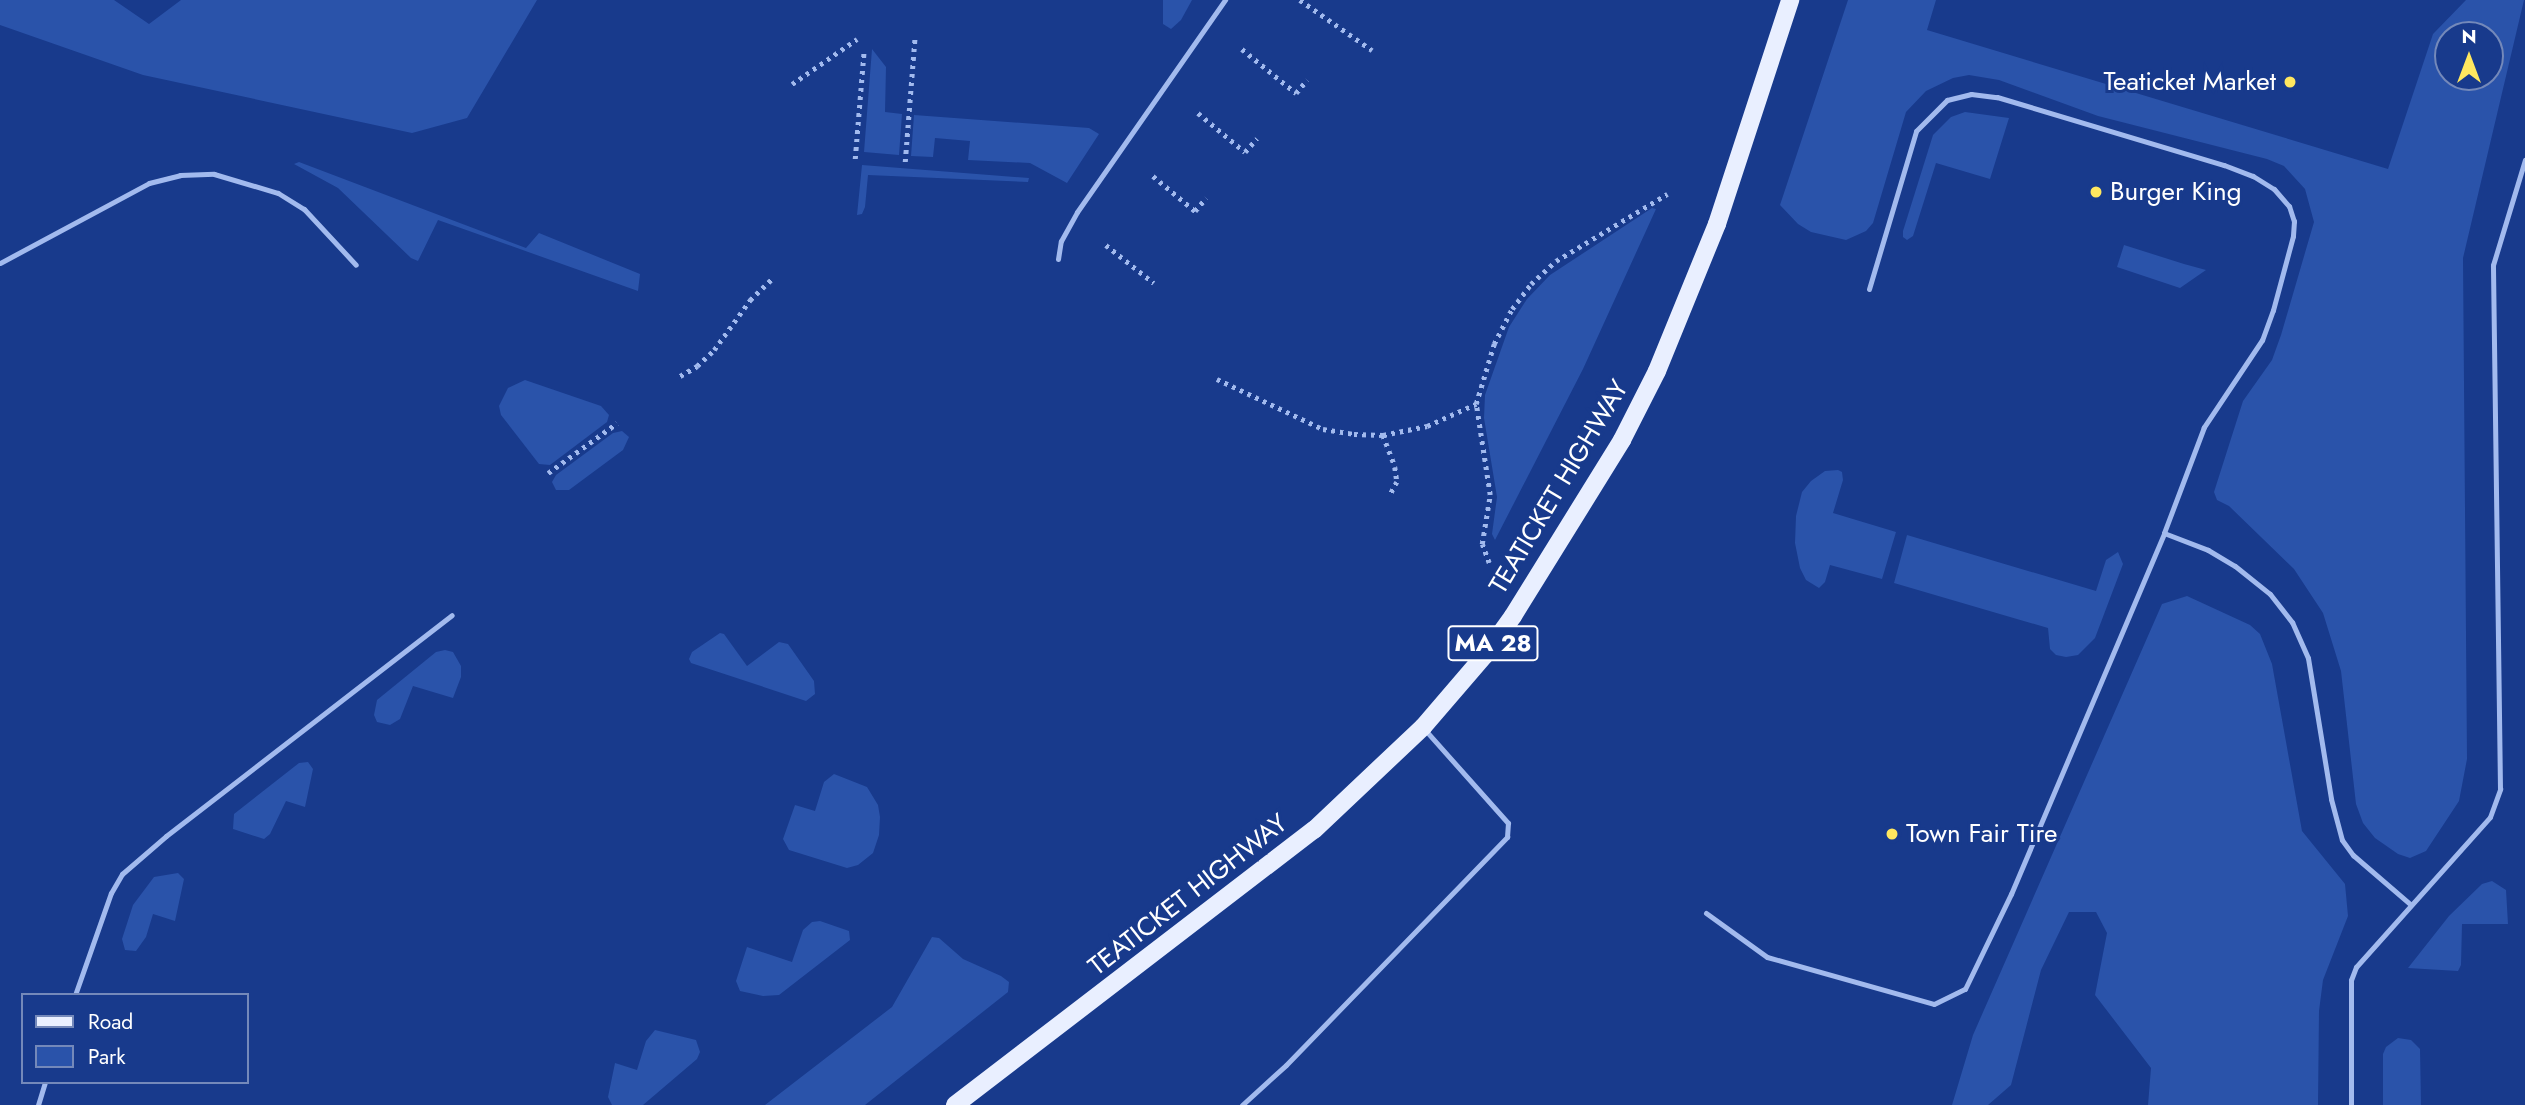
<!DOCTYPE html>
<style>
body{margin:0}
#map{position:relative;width:2525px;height:1105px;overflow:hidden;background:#183a8c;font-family:Jost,sans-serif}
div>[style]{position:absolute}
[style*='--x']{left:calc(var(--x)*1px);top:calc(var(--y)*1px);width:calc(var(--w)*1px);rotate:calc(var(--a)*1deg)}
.green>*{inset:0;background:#2a53aa}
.path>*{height:4.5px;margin-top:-2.25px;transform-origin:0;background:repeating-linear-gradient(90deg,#a2baee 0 3.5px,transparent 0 8.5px)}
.service>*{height:5px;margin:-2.5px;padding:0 2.5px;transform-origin:2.5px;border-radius:2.5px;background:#a2baee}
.primary>*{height:18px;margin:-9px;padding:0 9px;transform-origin:9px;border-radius:9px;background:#e9efff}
.dots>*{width:19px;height:19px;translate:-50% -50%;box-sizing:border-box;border:4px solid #183a8c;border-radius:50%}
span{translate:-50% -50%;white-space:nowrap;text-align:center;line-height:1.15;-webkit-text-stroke:6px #183a8c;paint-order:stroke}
.shield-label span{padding:2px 5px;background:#183a8c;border:2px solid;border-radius:5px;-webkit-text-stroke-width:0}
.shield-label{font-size:24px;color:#fff;font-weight:700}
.poi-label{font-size:26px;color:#fff}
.right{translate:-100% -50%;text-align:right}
.left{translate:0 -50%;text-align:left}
.street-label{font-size:26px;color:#fff}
.legend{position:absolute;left:21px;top:993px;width:228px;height:91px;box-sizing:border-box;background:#183a8c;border:2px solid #7489ba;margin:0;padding:9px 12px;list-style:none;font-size:21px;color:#fff}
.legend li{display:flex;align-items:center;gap:14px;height:35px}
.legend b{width:35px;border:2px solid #7489ba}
.north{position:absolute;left:2434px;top:21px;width:70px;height:70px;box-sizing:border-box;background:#183a8c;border:2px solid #7489ba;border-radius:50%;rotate:0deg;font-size:19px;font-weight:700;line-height:28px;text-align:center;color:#fff}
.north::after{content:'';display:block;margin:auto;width:24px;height:32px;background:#ffe75f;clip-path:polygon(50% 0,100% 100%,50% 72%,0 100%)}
</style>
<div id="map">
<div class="green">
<div style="clip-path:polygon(0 0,114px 0,149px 24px,181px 0,537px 0,467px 118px,412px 133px,143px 75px,0 25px)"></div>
<div style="clip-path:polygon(1163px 0,1192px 0,1181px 20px,1171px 29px,1163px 24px)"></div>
<div style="clip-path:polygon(evenodd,1848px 0,1936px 0,1927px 30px,2388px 169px,2433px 34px,2466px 0,2524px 0,2463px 258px,2467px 759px,2459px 801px,2426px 851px,2410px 858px,2398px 854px,2375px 838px,2363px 823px,2356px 804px,2341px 671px,2323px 613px,2294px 569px,2229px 506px,2217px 500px,2214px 492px,2243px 401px,2272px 360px,2281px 335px,2314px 222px,2305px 189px,2284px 166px,2267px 159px,2098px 116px,1999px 80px,1969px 75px,1953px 78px,1926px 91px,1906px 112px,1873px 223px,1866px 231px,1846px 240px,1811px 232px,1798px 224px,1780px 205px,1848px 0,2448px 35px,2490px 35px,2490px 77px,2448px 77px,2448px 35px)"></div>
<div style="clip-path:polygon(872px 49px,886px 67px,885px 112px,902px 114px,899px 155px,864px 152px)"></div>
<div style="clip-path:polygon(1965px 112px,2009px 118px,1990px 179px,1936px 163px,1913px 236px,1907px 240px,1903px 237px,1903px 231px,1933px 135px,1951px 117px)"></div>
<div style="clip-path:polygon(914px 115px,1089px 128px,1099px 134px,1067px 183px,1030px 163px,968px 160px,970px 141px,935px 138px,933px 157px,911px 156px)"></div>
<div style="clip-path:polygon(299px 162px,526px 248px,539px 233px,640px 274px,638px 291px,438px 220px,418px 261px,411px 258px,338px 188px,294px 164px)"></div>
<div style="clip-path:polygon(862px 165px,1029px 178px,1028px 182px,868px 175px,865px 207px,862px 214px,857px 215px)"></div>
<div style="clip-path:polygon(1652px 208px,1656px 209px,1583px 369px,1495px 540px,1492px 534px,1497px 497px,1484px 418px,1485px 395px,1509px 327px,1527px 299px,1550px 275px)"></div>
<div style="clip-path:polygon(2124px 245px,2184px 264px,2206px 270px,2180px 288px,2117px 267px)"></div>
<div style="clip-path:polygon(525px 380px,601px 406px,609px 415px,607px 422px,550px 465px,539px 464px,501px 415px,499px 406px,508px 388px)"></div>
<div style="clip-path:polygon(622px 431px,629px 437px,623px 450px,569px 490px,556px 490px,552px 482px,556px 475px,613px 433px)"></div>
<div style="clip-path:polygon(1838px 470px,1842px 472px,1843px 480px,1833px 513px,1896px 532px,1882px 579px,1830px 565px,1825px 582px,1819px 588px,1806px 580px,1800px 568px,1795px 543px,1796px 516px,1802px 492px,1811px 481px,1825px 471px)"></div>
<div style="clip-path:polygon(1907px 535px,2096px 591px,2106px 560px,2118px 552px,2123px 564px,2095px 638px,2078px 655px,2066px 657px,2056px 655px,2050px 649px,2048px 628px,1894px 583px)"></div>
<div style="clip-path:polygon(2187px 596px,2250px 625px,2260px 634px,2272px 664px,2302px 831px,2345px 884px,2348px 916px,2323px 980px,2319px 1011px,2318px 1105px,2148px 1105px,2151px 1068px,2095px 995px,2107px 933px,2096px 912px,2069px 912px,2041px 970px,2011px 1085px,1988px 1105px,1952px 1105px,1973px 1035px,2162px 604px)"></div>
<div style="clip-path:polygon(720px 633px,724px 634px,747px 666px,779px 642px,788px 644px,814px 681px,815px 694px,806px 701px,691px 663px,689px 659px,692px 652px)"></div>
<div style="clip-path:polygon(445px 650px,453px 652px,461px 666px,461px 677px,453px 698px,413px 686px,400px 719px,390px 725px,377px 722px,374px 715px,377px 700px,436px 652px)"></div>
<div style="clip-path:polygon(308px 762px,313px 769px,305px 807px,286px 801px,270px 834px,264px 839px,233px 829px,234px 814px,299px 763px)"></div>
<div style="clip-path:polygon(834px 774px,867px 787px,878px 805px,880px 817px,879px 835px,873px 853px,858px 865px,847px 868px,789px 850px,783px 839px,795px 805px,815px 811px,824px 782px)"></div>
<div style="clip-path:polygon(178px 873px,184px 879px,175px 921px,153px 914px,146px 937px,136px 951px,125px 950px,122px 939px,133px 905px,154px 877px)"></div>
<div style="clip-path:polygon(2492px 881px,2506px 890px,2508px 924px,2462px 924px,2461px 965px,2458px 971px,2408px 968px,2449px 916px,2482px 884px)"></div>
<div style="clip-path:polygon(820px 921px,849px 931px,850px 940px,779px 995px,763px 996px,740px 991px,736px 981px,747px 947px,792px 962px,803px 930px,812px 922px)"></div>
<div style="clip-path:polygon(932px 937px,939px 938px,963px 959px,1001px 976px,1009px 982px,1008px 992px,865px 1105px,765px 1105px,892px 1007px)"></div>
<div style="clip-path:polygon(655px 1030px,696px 1040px,700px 1052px,697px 1059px,643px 1105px,612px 1105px,608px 1097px,615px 1063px,637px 1070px,646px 1041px)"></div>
<div style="clip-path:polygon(2398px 1038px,2411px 1040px,2420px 1049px,2421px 1105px,2383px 1105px,2383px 1054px,2386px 1047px)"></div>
</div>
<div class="path">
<div style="--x:1300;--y:0;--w:88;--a:34.8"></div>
<div style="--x:1242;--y:49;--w:70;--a:39.2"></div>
<div style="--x:1296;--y:93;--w:17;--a:-50"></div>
<div style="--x:792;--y:84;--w:79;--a:-34.7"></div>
<div style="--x:1198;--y:113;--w:61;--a:39.7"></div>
<div style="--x:1245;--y:152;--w:18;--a:-49"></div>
<div style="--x:855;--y:159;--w:109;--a:-85.3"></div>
<div style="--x:905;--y:162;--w:126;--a:-85.5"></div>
<div style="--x:1153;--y:176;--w:55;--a:39.8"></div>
<div style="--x:1195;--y:211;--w:17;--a:-50"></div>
<div style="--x:1106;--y:245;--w:61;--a:38.4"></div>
<div style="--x:680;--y:376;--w:20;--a:-30"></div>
<div style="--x:697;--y:366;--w:23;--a:-43"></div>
<div style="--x:714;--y:350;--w:62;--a:-54.2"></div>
<div style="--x:750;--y:300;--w:30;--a:-44"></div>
<div style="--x:1217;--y:379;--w:117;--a:25.3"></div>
<div style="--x:1323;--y:429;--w:31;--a:9"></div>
<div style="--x:1354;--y:434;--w:29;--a:2"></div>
<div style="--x:1383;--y:435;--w:45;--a:-11.6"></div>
<div style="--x:1427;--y:426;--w:54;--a:-24.2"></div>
<div style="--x:1383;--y:435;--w:34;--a:69"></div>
<div style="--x:1395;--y:467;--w:15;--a:82"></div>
<div style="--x:1397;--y:482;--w:15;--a:118"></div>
<div style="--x:548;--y:473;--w:85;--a:-35.9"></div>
<div style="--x:1489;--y:563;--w:20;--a:-110"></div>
<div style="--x:1482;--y:544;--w:50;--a:-80.7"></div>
<div style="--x:1490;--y:495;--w:92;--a:-98.7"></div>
<div style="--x:1476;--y:404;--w:63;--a:-73.3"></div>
<div style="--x:1494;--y:344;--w:39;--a:-63"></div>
<div style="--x:1512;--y:309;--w:31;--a:-53"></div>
<div style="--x:1531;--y:284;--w:34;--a:-43"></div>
<div style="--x:1556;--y:261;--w:130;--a:-31.1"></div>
</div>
<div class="service">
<div style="--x:1058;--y:259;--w:18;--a:-81"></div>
<div style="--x:1061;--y:241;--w:33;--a:-61"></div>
<div style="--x:1077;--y:212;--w:259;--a:-55.1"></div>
<div style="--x:0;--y:263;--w:169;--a:-28.2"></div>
<div style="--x:149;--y:183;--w:32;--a:-14"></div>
<div style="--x:180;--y:175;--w:34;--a:-2"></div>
<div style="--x:214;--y:174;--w:67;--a:16.5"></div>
<div style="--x:278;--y:193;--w:31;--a:32"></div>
<div style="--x:304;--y:209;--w:76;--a:47.1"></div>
<div style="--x:1869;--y:289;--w:165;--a:-73.4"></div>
<div style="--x:1916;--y:131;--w:44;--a:-45"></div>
<div style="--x:1947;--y:100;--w:25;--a:-14"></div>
<div style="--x:1971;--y:94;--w:26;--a:7"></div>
<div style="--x:1997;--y:97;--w:237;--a:16.7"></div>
<div style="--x:2224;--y:165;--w:31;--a:21"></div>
<div style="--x:2253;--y:176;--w:25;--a:32"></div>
<div style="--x:2274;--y:189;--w:23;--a:49"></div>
<div style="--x:2289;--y:206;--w:16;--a:72"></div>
<div style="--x:2294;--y:221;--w:15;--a:94"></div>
<div style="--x:2293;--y:236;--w:77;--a:105.1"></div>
<div style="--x:2273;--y:310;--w:32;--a:110"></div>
<div style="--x:2262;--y:340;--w:105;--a:123.7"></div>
<div style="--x:2204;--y:427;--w:113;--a:110.7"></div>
<div style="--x:2164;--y:533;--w:47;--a:21.1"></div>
<div style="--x:2208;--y:550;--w:31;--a:31"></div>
<div style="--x:2235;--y:566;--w:45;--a:38.7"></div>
<div style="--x:2270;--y:594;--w:36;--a:52"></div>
<div style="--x:2292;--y:622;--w:39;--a:66"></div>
<div style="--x:2308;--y:658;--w:143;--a:80.7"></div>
<div style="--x:2331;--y:799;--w:42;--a:75"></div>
<div style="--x:2342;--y:840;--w:19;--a:54"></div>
<div style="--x:2353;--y:855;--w:75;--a:40.7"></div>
<div style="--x:1706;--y:913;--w:75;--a:35.8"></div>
<div style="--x:1767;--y:957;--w:173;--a:15.7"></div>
<div style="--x:1934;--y:1004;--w:34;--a:-26"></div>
<div style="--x:1965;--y:989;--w:106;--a:-64.2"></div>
<div style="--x:2011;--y:894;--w:392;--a:-67"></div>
<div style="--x:75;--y:995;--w:108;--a:-70.6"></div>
<div style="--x:111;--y:893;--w:22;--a:-60"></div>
<div style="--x:122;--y:874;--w:58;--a:-40.8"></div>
<div style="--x:166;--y:836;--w:361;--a:-37.7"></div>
<div style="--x:38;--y:1105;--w:24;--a:-73"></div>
<div style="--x:1242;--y:1105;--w:59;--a:-42.3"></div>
<div style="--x:1286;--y:1065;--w:318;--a:-45.9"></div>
<div style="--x:1507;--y:837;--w:14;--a:-86"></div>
<div style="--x:1508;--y:823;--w:125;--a:-131.7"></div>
<div style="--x:2351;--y:1105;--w:125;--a:-90"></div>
<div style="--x:2351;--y:980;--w:14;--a:-69"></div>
<div style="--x:2356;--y:967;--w:201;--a:-48.2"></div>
<div style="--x:2490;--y:817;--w:30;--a:-70"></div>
<div style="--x:2500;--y:789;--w:524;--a:-90.77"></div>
<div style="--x:2493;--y:265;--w:110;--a:-73.1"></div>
</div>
<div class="primary">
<div style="--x:955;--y:1105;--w:452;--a:-37.5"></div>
<div style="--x:1314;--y:830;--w:150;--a:-43.4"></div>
<div style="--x:1423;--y:727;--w:95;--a:-49.3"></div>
<div style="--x:1485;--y:655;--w:48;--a:-54.3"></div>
<div style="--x:1513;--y:616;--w:207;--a:-58.2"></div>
<div style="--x:1622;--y:440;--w:77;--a:-63.1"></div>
<div style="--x:1657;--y:371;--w:159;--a:-67.8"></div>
<div style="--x:1717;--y:224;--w:236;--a:-71.9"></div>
</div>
<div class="dots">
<div style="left:2290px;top:82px;background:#ffe75f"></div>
<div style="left:2096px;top:192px;background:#ffe75f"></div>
<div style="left:1892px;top:834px;background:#ffe75f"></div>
</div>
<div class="shield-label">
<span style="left:1493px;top:643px">MA 28</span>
</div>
<div class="poi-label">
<span class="right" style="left:2276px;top:82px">Teaticket Market</span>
<span class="left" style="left:2110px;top:192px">Burger King</span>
<span class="left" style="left:1906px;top:834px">Town Fair Tire</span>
</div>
<div class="street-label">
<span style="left:1559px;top:487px;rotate:-59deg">TEATICKET HIGHWAY</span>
<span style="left:1188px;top:895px;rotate:-38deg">TEATICKET HIGHWAY</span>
</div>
<ul class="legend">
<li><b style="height:9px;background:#e9efff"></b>Road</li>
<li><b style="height:19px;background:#2a53aa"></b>Park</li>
</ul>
<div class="north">N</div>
</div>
